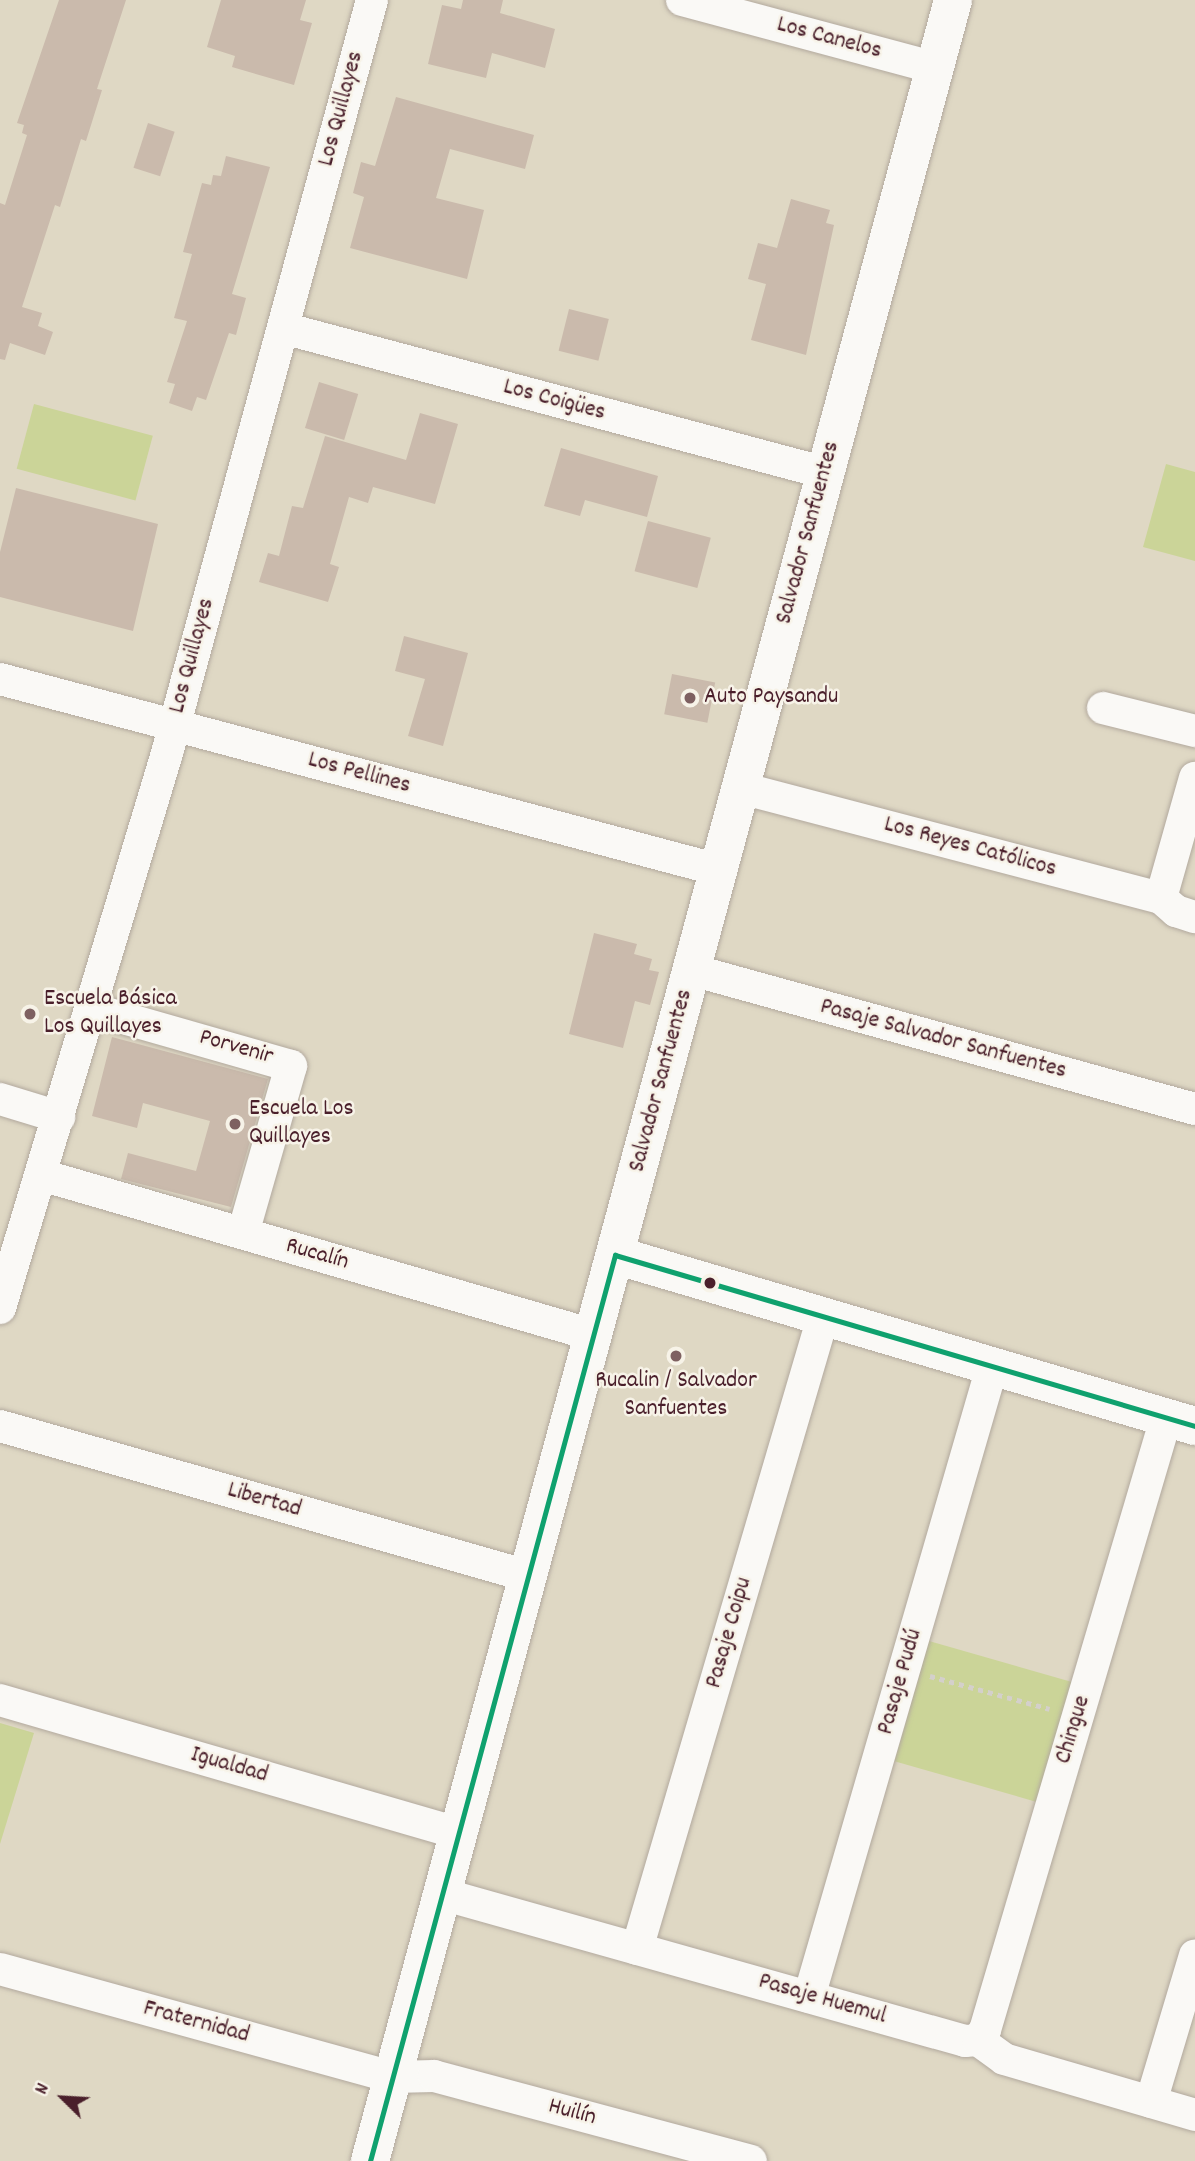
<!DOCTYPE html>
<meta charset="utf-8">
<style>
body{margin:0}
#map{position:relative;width:1195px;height:2161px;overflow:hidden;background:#dfd8c4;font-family:Dekko,sans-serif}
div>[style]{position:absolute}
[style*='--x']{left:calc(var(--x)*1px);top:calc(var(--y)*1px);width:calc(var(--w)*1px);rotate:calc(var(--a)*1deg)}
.green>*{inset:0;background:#cbd498;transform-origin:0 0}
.building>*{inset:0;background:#cabaac;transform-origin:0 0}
.path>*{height:4.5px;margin-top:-2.25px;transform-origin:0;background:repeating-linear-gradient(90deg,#d4d0cb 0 5px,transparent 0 10px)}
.roads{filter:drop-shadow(0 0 2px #b2a99e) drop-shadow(0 0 2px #b2a99e)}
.street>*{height:32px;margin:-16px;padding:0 16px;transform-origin:16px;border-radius:16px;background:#faf9f6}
.secondary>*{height:38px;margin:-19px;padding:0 19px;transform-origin:19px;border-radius:19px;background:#faf9f6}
.bus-1>*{height:5px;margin:-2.5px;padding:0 2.5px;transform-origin:2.5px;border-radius:2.5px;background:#0fa16e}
.dots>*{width:19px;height:19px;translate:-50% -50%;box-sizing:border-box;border:4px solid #f7f3e8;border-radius:50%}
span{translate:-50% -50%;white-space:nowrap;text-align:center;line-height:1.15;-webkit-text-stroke:5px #f7f3e8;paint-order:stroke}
.street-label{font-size:24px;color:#4a1f2b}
.poi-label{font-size:24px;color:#4a1f2b}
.left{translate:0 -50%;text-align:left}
.north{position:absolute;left:28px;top:2063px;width:70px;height:70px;-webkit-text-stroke:5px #f7f3e8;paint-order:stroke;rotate:294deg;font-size:19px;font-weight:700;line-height:28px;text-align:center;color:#4a1f2b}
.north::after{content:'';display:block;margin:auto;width:24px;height:32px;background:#4a1f2b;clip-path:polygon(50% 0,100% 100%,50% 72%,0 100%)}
</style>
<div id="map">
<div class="green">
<div style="left:34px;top:404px;width:123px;height:67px;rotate:15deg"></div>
<div style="clip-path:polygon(1166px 464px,1195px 472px,1195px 561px,1143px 547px)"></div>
<div style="left:929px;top:1641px;width:155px;height:125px;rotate:16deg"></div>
<div style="clip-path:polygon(0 1723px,34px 1733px,0 1844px)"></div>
</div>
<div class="building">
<div style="clip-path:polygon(59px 0,126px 0,97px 89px,102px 90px,86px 141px,81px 139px,60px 207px,55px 205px,22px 307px,42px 313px,38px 326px,53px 332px,45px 355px,10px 343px,5px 360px,0 359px,0 203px,5px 205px,27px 135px,22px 133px,24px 125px,17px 123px)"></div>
<div style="clip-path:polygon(221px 0,306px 0,300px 20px,312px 23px,294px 85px,232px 67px,235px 56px,207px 47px)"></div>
<div style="clip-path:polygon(463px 0,503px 0,500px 13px,555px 29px,545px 68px,492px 53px,486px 78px,428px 64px,442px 5px,461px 9px)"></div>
<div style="clip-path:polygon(396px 97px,534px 135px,525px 169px,450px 149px,436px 198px,484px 210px,467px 279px,350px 248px,364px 197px,353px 193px,361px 162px,375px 166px)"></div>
<div style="left:148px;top:123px;width:28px;height:47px;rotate:18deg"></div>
<div style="clip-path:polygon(226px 156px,270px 167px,232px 294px,246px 298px,236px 335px,229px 333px,206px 400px,197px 397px,192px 411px,169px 403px,175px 384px,167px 382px,187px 321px,174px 318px,192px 254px,183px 252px,202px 183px,211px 185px,213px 175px,221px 176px)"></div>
<div style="clip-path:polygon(791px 199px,830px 210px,826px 223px,834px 225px,806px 355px,751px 340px,766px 284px,748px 279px,758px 243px,777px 248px)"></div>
<div style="left:569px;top:309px;width:41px;height:43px;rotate:14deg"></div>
<div style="left:319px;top:382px;width:41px;height:48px;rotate:17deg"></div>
<div style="clip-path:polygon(420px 413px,458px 424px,435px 504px,373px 487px,368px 503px,349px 497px,330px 564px,339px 567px,328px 602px,259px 582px,268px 553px,279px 556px,292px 506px,303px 508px,325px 436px,406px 460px)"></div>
<div style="clip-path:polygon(561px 448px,658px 476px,647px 517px,585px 500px,580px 516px,544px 506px)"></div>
<div style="clip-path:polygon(16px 488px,158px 524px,133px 631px,0 597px,0 552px)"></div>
<div style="left:648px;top:521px;width:65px;height:52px;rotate:15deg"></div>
<div style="clip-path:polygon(404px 636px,468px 653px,443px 746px,408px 736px,425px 679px,395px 671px)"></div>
<div style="left:672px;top:674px;width:44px;height:41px;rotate:11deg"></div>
<div style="clip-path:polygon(594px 933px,637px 944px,634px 954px,652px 959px,649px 970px,659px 972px,650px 1005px,635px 1001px,623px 1048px,569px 1034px)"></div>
<div style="clip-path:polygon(112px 1037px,268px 1079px,231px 1207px,121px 1179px,128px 1153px,196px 1171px,210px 1121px,143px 1103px,137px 1128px,92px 1116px)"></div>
</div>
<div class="path">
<div style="--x:930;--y:1676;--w:124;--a:15.4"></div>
</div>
<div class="roads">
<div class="street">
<div style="--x:682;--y:0;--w:262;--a:15"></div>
<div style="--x:283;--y:328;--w:562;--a:14.95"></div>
<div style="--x:0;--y:679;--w:744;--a:14.88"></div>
<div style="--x:1103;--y:708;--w:95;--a:14"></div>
<div style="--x:741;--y:788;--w:434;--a:14.7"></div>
<div style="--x:1161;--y:898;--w:20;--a:41"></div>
<div style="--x:1176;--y:911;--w:20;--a:18"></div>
<div style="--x:1161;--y:898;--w:125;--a:-74.2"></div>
<div style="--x:692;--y:970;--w:522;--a:15.45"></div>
<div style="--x:92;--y:1009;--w:207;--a:16"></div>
<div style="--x:291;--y:1066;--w:174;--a:106"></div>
<div style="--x:0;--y:1099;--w:62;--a:17"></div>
<div style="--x:41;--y:1175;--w:575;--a:16.16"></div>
<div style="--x:0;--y:1308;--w:580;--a:-73.25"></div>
<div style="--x:167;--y:753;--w:780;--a:-74.77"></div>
<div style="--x:0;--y:1426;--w:549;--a:15.86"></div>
<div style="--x:0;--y:1700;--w:478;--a:16.2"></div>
<div style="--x:442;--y:1894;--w:543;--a:15.7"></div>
<div style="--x:965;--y:2041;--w:13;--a:-4"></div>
<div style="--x:637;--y:1949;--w:659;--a:-73.6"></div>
<div style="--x:0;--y:1969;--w:408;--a:15.4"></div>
<div style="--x:393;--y:2077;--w:41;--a:-1.4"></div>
<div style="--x:434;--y:2076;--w:328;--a:15"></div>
<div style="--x:809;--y:1997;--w:656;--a:-73.8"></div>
<div style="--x:978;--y:2040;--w:12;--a:-55"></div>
<div style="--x:985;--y:2030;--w:638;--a:-73.52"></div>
<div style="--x:978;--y:2040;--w:32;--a:36"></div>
<div style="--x:1004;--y:2059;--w:199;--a:16.3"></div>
<div style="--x:1151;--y:2102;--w:153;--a:-73.3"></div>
</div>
<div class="secondary">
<div style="--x:615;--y:1255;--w:605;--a:16.43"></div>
<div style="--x:370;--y:2161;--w:2238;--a:-74.9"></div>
</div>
</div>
<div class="bus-1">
<div style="--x:615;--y:1255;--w:605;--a:16.43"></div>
<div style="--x:370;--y:2161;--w:939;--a:-74.87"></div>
</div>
<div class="dots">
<div style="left:690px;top:698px;background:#7e6061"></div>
<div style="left:30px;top:1014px;background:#7e6061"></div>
<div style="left:235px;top:1124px;background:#7e6061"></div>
<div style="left:710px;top:1283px;background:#4a1f2b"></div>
<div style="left:676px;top:1356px;background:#7e6061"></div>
</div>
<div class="street-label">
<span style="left:829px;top:39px;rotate:15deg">Los Canelos</span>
<span style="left:342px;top:109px;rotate:-75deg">Los Quillayes</span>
<span style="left:554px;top:401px;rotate:15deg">Los Coigües</span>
<span style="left:809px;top:533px;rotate:-75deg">Salvador Sanfuentes</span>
<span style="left:193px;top:656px;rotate:-75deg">Los Quillayes</span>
<span style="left:359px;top:774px;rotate:15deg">Los Pellines</span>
<span style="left:970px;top:848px;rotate:15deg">Los Reyes Católicos</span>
<span style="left:943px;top:1040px;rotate:15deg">Pasaje Salvador Sanfuentes</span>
<span style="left:236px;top:1048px;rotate:16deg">Porvenir</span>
<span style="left:662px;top:1081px;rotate:-75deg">Salvador Sanfuentes</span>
<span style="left:317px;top:1255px;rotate:16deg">Rucalín</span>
<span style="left:264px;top:1501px;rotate:16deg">Libertad</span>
<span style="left:730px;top:1633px;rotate:-74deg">Pasaje Coipu</span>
<span style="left:901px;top:1682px;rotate:-74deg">Pasaje Pudú</span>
<span style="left:1074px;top:1730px;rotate:-73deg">Chingue</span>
<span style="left:229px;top:1766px;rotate:16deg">Igualdad</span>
<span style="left:822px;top:2000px;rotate:16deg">Pasaje Huemul</span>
<span style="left:196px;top:2023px;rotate:15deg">Fraternidad</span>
<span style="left:572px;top:2113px;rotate:15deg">Huilín</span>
</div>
<div class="poi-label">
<span class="left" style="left:704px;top:698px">Auto Paysandu</span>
<span class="left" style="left:44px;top:1014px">Escuela Básica<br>Los Quillayes</span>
<span class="left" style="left:249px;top:1124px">Escuela Los<br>Quillayes</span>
<span style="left:676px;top:1396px">Rucalin / Salvador<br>Sanfuentes</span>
</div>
<div class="north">N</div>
</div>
